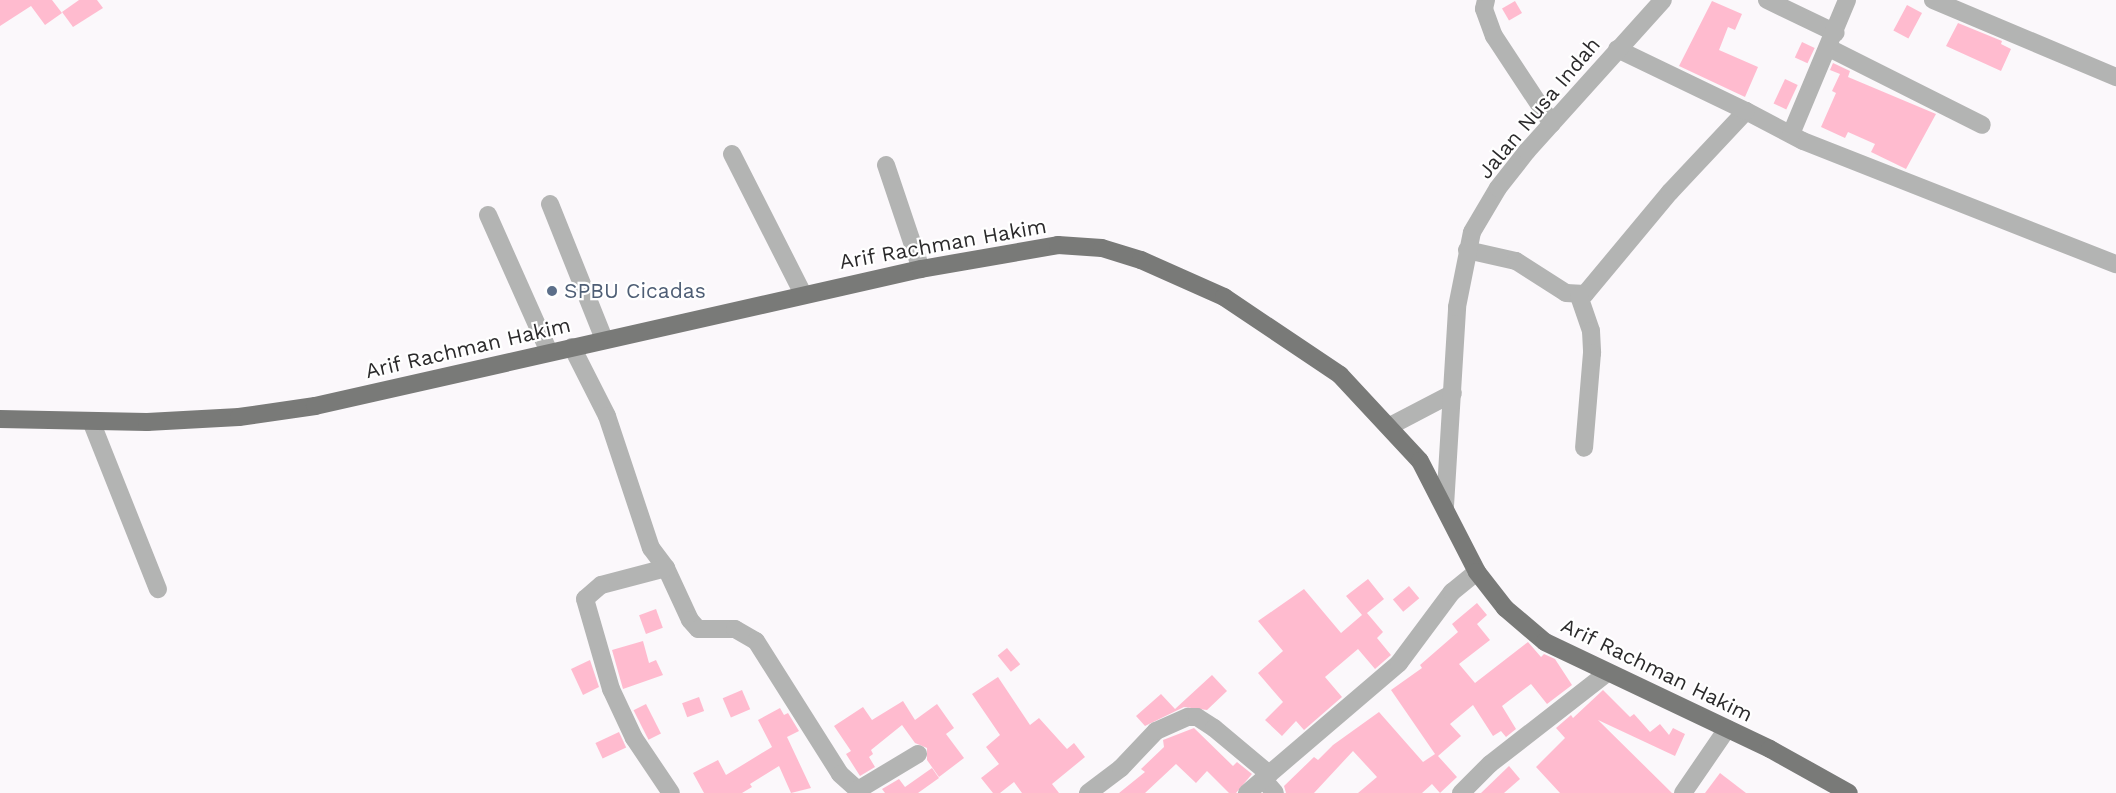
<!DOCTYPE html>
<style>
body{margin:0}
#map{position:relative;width:2116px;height:793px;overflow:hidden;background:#fbf8fb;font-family:"Work Sans",sans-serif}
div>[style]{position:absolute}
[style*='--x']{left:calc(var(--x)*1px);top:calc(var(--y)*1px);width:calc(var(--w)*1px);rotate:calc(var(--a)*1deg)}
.building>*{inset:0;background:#ffbbcf;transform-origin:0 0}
.minor>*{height:18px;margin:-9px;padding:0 9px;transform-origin:9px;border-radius:9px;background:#b3b4b3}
.major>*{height:18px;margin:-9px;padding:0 9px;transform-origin:9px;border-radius:9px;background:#797a78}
.dots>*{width:16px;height:16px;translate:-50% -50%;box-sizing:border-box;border:3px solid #fff;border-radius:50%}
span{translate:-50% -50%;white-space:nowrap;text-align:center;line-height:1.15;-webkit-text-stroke:4.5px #fff;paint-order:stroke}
.street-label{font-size:21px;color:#2b2a2b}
.service-label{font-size:21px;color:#4e5e75}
.left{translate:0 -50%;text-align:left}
</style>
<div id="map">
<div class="building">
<div style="clip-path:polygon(0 0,52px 0,62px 13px,45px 25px,31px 6px,0 26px)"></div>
<div style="clip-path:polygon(79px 0,97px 0,103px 8px,73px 27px,62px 12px)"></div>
<div style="left:1515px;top:1px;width:14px;height:15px;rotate:60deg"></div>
<div style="clip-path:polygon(1712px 1px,1742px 14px,1735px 30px,1728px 27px,1719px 50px,1758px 67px,1745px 97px,1679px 66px)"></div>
<div style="left:1907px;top:5px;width:17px;height:29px;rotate:28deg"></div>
<div style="clip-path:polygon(1958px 23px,2002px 41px,2001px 44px,2011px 49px,2001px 71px,1946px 46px)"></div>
<div style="left:1802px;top:42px;width:14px;height:17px;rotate:25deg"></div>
<div style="clip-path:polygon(1833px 63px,1850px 71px,1848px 77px,1936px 114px,1906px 169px,1871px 152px,1875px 144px,1848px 132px,1845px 138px,1821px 127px,1836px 93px,1832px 91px,1840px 74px,1830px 70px)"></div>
<div style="left:1785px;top:79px;width:14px;height:27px;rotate:25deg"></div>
<div style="clip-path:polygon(1368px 579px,1384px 599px,1367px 613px,1383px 632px,1377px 638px,1391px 655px,1375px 669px,1358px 649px,1325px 677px,1342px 697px,1304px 730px,1296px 721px,1282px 736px,1265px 720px,1283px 702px,1258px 673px,1283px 651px,1258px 621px,1304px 589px,1341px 633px,1362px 615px,1346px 596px)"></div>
<div style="left:1409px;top:586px;width:16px;height:21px;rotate:50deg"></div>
<div style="clip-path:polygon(1477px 603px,1487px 615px,1477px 624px,1490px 640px,1459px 664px,1475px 683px,1528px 642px,1541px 657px,1544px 654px,1555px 659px,1572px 685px,1547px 704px,1531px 684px,1502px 706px,1516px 729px,1506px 737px,1501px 731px,1493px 736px,1473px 705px,1450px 724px,1461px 736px,1438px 756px,1457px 777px,1440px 793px,1432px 784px,1422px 793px,1358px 793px,1377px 777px,1353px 751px,1314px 793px,1286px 793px,1284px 786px,1314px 757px,1318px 760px,1333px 745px,1379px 712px,1423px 762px,1435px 754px,1391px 690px,1422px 668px,1420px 665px,1458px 632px,1452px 624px)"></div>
<div style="left:656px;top:609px;width:20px;height:18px;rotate:70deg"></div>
<div style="clip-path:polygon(643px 641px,649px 663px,656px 660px,663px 675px,623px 689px,612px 650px)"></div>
<div style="left:1007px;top:648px;width:21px;height:12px;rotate:51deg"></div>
<div style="clip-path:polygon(590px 660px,599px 687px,583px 695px,571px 669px)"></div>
<div style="clip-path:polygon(1212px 675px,1227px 691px,1207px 710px,1184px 707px,1145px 726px,1136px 716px,1161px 694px,1175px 709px)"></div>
<div style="clip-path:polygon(998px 677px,1030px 725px,1039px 718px,1067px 749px,1074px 743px,1085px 757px,1052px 784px,1059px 793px,1022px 793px,1014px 782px,1000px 793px,993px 793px,981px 778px,999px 764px,986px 747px,1000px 735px,972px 694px)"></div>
<div style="left:742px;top:690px;width:21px;height:21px;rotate:67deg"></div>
<div style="clip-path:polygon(1603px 690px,1630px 717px,1634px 714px,1650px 732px,1660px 724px,1669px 735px,1673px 728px,1685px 734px,1675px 756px,1598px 720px,1672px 793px,1560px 793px,1536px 767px,1565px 738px,1556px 728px,1571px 715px,1573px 718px)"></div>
<div style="left:699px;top:697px;width:15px;height:18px;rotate:70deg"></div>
<div style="clip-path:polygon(903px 701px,915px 720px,937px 704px,954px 728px,946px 734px,964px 758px,939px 777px,927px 760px,927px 748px,915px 743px,902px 725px,871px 750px,873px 754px,869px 757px,875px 767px,860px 776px,846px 754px,851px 751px,834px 726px,863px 707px,872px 720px)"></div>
<div style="left:646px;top:704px;width:33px;height:14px;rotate:63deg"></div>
<div style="clip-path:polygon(780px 708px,784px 715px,788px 713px,799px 731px,787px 737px,811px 788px,791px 793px,779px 766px,750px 784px,752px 787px,742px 793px,704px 793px,693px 773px,718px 760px,726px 775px,772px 747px,758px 720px)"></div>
<div style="clip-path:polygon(1194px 728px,1233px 766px,1237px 762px,1252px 774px,1236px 793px,1229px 793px,1207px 771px,1196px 783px,1176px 764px,1145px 793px,1119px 793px,1145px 772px,1141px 769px,1164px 747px,1163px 740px)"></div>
<div style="left:619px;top:732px;width:17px;height:26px;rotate:65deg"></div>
<div style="clip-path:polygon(1509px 766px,1520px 779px,1504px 793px,1481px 793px)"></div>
<div style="clip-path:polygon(932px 768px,939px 778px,918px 793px,885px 793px,882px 789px,899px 779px,905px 787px)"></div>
<div style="clip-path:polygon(1720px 773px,1746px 793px,1705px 793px)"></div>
</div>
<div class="minor">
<div style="--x:1486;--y:0;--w:9;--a:103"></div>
<div style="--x:1484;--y:9;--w:29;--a:70"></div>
<div style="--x:1494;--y:36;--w:105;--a:56.6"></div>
<div style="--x:1767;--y:0;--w:76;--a:25.6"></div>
<div style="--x:1933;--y:0;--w:199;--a:22.8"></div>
<div style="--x:1829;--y:48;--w:171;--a:26.7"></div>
<div style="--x:1746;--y:111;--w:64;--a:27.8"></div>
<div style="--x:1803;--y:141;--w:336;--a:21.5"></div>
<div style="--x:1791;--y:134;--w:145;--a:-67.3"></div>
<div style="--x:732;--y:154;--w:157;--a:63.1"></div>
<div style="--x:886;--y:165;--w:110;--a:71.4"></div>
<div style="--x:550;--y:204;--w:145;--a:68.2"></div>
<div style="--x:488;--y:215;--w:148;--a:66"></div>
<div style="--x:1467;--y:250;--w:50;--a:12.7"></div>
<div style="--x:1516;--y:261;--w:59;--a:32.6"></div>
<div style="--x:1566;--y:293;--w:19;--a:3"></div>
<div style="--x:1585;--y:294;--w:133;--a:-50.2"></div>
<div style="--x:1670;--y:192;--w:111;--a:-46.8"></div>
<div style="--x:1746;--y:111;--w:143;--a:-154.3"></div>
<div style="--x:1579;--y:296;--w:37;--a:71"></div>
<div style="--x:1591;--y:331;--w:22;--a:87"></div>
<div style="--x:1592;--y:353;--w:95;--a:94.8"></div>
<div style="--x:572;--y:347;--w:77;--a:63.1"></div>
<div style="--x:607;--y:416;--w:139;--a:71.6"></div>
<div style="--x:651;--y:548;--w:25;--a:53"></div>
<div style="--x:666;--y:568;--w:57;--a:65.2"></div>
<div style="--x:690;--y:620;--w:12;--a:48"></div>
<div style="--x:698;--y:629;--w:37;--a:0"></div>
<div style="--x:735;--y:629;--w:24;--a:30"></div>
<div style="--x:756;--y:641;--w:157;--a:57.7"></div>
<div style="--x:840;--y:774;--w:28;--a:42"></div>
<div style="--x:91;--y:421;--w:181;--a:68.3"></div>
<div style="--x:1390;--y:426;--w:71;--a:-27.6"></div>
<div style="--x:1445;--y:506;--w:199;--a:-86.5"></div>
<div style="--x:1457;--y:307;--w:76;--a:-78.7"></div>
<div style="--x:1472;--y:232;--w:51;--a:-59.4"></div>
<div style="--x:1498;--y:188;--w:47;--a:-51.9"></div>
<div style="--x:1527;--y:151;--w:203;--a:-48"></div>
<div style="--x:666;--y:568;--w:67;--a:165.3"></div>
<div style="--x:601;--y:585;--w:21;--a:139"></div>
<div style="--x:585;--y:599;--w:94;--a:73.9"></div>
<div style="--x:611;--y:689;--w:54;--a:64.9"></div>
<div style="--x:634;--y:738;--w:66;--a:56.1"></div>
<div style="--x:1263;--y:779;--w:18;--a:49"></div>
<div style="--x:858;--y:790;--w:70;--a:-31"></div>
<div style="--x:1088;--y:793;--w:41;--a:-37.1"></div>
<div style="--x:1121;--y:768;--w:51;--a:-46.6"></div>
<div style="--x:1156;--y:731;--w:35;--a:-24"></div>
<div style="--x:1188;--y:717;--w:9;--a:0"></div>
<div style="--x:1197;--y:717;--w:20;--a:33"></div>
<div style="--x:1214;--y:728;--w:72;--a:39.9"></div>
<div style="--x:1247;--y:793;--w:200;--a:-40.5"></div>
<div style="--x:1399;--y:663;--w:89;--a:-53.3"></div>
<div style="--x:1452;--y:592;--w:32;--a:-39"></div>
<div style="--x:1461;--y:793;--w:41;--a:-45"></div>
<div style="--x:1490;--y:764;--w:148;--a:-37.9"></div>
<div style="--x:1683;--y:793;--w:78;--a:-55.5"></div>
</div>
<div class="major">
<div style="--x:0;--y:419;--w:147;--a:1.2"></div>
<div style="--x:147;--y:422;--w:92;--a:-3.1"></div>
<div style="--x:239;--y:417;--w:77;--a:-8.2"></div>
<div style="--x:315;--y:406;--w:621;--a:-12.74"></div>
<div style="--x:921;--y:269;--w:139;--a:-9.9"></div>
<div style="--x:1058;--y:245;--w:44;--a:3.9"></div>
<div style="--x:1102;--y:248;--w:41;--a:17.1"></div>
<div style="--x:1141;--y:260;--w:91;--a:24"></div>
<div style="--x:1224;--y:297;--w:140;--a:33.9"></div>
<div style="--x:1340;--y:375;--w:117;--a:47.1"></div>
<div style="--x:1420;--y:461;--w:125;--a:62.8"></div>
<div style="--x:1477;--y:572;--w:46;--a:52.1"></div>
<div style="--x:1505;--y:608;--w:52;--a:40.4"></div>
<div style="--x:1545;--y:642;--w:249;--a:25.4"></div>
<div style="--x:1770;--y:749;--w:90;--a:29.1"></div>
</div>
<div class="dots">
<div style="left:552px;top:291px;background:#5c6f8a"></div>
</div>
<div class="street-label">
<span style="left:1539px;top:108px;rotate:-50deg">Jalan Nusa Indah</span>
<span style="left:943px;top:244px;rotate:-10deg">Arif Rachman Hakim</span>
<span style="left:468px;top:348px;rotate:-13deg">Arif Rachman Hakim</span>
<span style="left:1657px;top:670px;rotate:26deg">Arif Rachman Hakim</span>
</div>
<div class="service-label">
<span class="left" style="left:564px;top:291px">SPBU Cicadas</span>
</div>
</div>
